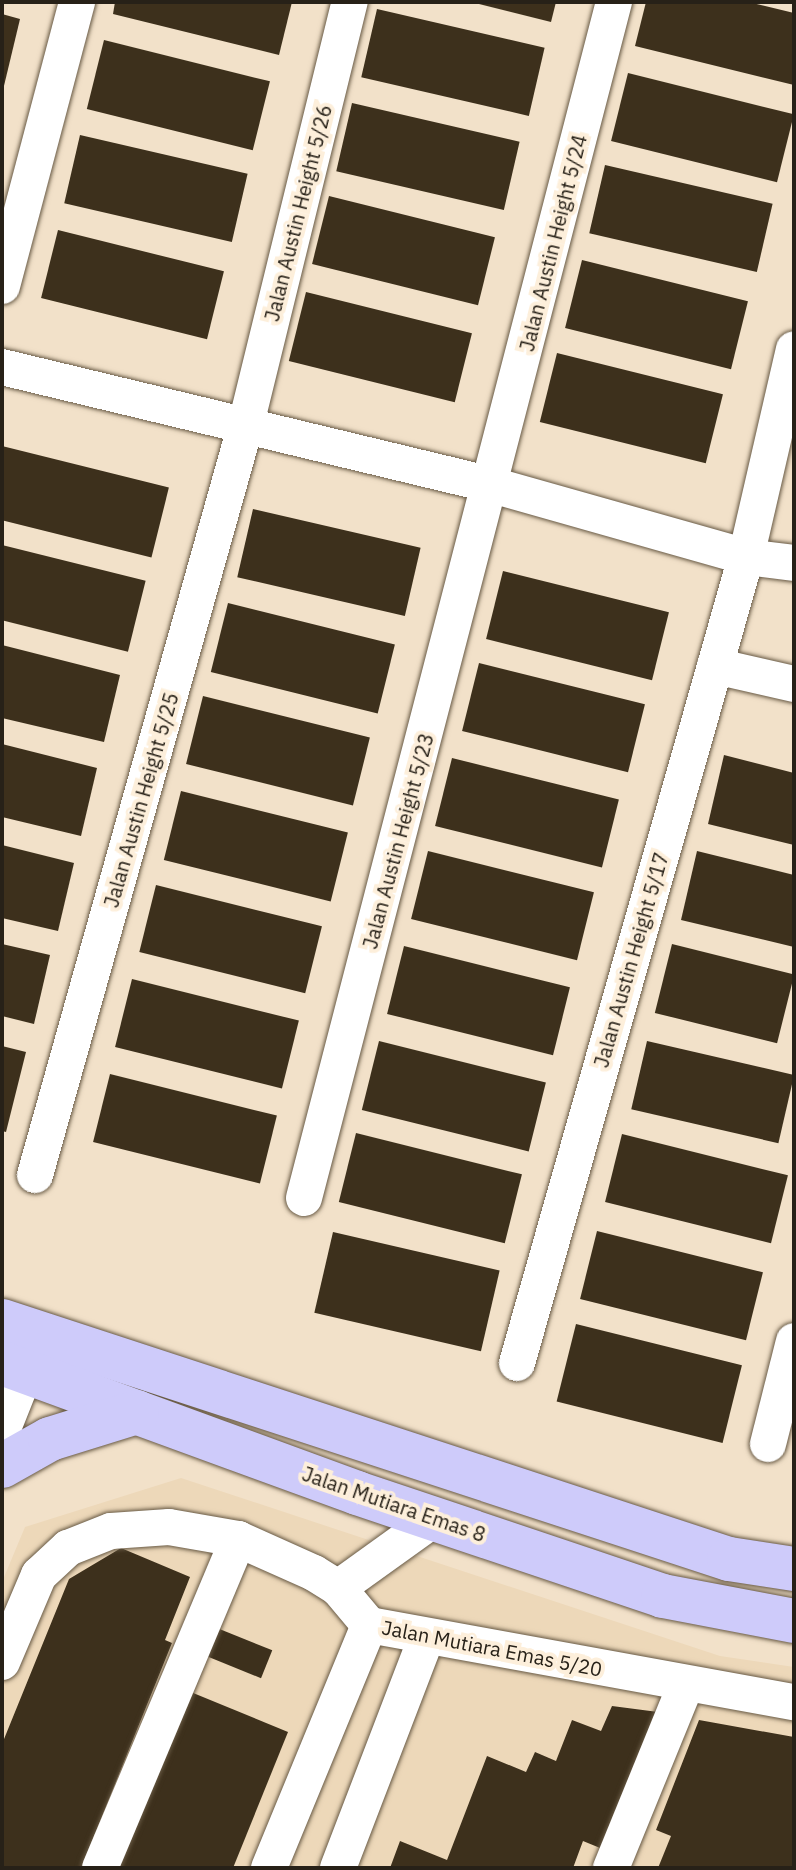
<!DOCTYPE html>
<style>
body{margin:0}
#map{position:relative;width:796px;height:1870px;overflow:hidden;background:#f2e1c9;font-family:"IBM Plex Sans",sans-serif}
div>[style]{position:absolute}
[style*='--x']{left:calc(var(--x)*1px);top:calc(var(--y)*1px);width:calc(var(--w)*1px);rotate:calc(var(--a)*1deg)}
.built>*{inset:0;background:#edd8b9}
.building>*{inset:0;background:#3d301c;transform-origin:0 0}
.roads{filter:drop-shadow(0 0 2px #675944) drop-shadow(0 0 2px #675944)}
.minor>*{height:36px;margin:-18px;padding:0 18px;transform-origin:18px;border-radius:18px;background:#fff}
.major>*{height:44px;margin:-22px;padding:0 22px;transform-origin:22px;border-radius:22px;background:#cecbfa}
span{translate:-50% -50%;white-space:nowrap;text-align:center;line-height:1.15;-webkit-text-stroke:8px #fdefdb;paint-order:stroke}
.street-label{font-size:20px;color:#272118}
.frame{position:absolute;inset:0;border:4px solid #272118;pointer-events:none}
</style>
<div id="map">
<div class="built">
<div style="clip-path:polygon(181px 1478px,720px 1656px,794px 1667px,794px 1868px,2px 1868px,2px 1582px,25px 1527px)"></div>
</div>
<div class="building">
<div style="clip-path:polygon(115px 2px,292px 2px,279px 55px,113px 14px)"></div>
<div style="clip-path:polygon(471px 2px,556px 2px,551px 22px)"></div>
<div style="clip-path:polygon(646px 2px,748px 2px,794px 13px,794px 85px,635px 46px)"></div>
<div style="left:377px;top:9px;width:172px;height:70px;rotate:13deg"></div>
<div style="clip-path:polygon(2px 14px,20px 19px,3px 90px,2px 90px)"></div>
<div style="left:104px;top:40px;width:171px;height:71px;rotate:14deg"></div>
<div style="left:628px;top:73px;width:171px;height:70px;rotate:14deg"></div>
<div style="left:352px;top:103px;width:172px;height:70px;rotate:13deg"></div>
<div style="left:80px;top:135px;width:172px;height:70px;rotate:13deg"></div>
<div style="left:605px;top:165px;width:172px;height:70px;rotate:13deg"></div>
<div style="left:329px;top:196px;width:171px;height:70px;rotate:14deg"></div>
<div style="left:58px;top:230px;width:171px;height:70px;rotate:14deg"></div>
<div style="left:582px;top:260px;width:171px;height:70px;rotate:14deg"></div>
<div style="left:306px;top:292px;width:171px;height:71px;rotate:14deg"></div>
<div style="left:557px;top:353px;width:171px;height:71px;rotate:14deg"></div>
<div style="left:2px;top:446px;width:172px;height:72px;rotate:14deg"></div>
<div style="left:253px;top:509px;width:172px;height:70px;rotate:13deg"></div>
<div style="left:2px;top:545px;width:148px;height:73px;rotate:14deg"></div>
<div style="left:503px;top:571px;width:171px;height:70px;rotate:14deg"></div>
<div style="left:228px;top:603px;width:172px;height:71px;rotate:14deg"></div>
<div style="clip-path:polygon(2px 645px,120px 675px,104px 742px,2px 718px)"></div>
<div style="left:479px;top:663px;width:171px;height:70px;rotate:14deg"></div>
<div style="left:203px;top:696px;width:172px;height:70px;rotate:14deg"></div>
<div style="clip-path:polygon(2px 744px,97px 768px,81px 836px,2px 817px)"></div>
<div style="clip-path:polygon(724px 755px,794px 773px,794px 845px,708px 824px)"></div>
<div style="left:452px;top:758px;width:172px;height:70px;rotate:14deg"></div>
<div style="left:181px;top:791px;width:172px;height:71px;rotate:14deg"></div>
<div style="clip-path:polygon(2px 845px,74px 863px,58px 931px,2px 918px)"></div>
<div style="left:428px;top:851px;width:171px;height:70px;rotate:14deg"></div>
<div style="clip-path:polygon(697px 851px,794px 875px,794px 947px,681px 920px)"></div>
<div style="left:156px;top:885px;width:171px;height:69px;rotate:14deg"></div>
<div style="clip-path:polygon(2px 944px,50px 955px,34px 1024px,2px 1016px)"></div>
<div style="left:672px;top:944px;width:126px;height:71px;rotate:14deg"></div>
<div style="left:404px;top:946px;width:171px;height:70px;rotate:14deg"></div>
<div style="left:132px;top:979px;width:172px;height:70px;rotate:14deg"></div>
<div style="left:379px;top:1041px;width:172px;height:71px;rotate:14deg"></div>
<div style="left:647px;top:1041px;width:151px;height:70px;rotate:13deg"></div>
<div style="clip-path:polygon(2px 1046px,26px 1052px,6px 1132px,2px 1131px)"></div>
<div style="left:110px;top:1074px;width:172px;height:70px;rotate:14deg"></div>
<div style="left:356px;top:1133px;width:171px;height:71px;rotate:14deg"></div>
<div style="left:622px;top:1134px;width:171px;height:70px;rotate:14deg"></div>
<div style="left:597px;top:1231px;width:171px;height:70px;rotate:14deg"></div>
<div style="left:333px;top:1232px;width:171px;height:83px;rotate:13deg"></div>
<div style="left:576px;top:1324px;width:171px;height:80px;rotate:14deg"></div>
<div style="clip-path:polygon(121px 1548px,190px 1577px,165px 1640px,172px 1643px,81px 1868px,2px 1868px,2px 1744px,69px 1579px)"></div>
<div style="left:212px;top:1626px;width:65px;height:30px;rotate:22deg"></div>
<div style="clip-path:polygon(181px 1688px,288px 1732px,233px 1868px,109px 1868px)"></div>
<div style="clip-path:polygon(612px 1706px,658px 1712px,605px 1850px,583px 1841px,573px 1868px,390px 1868px,400px 1841px,447px 1860px,487px 1756px,526px 1772px,535px 1752px,556px 1761px,572px 1720px,601px 1731px)"></div>
<div style="clip-path:polygon(699px 1720px,794px 1737px,794px 1868px,658px 1868px,671px 1836px,656px 1830px)"></div>
</div>
<div class="roads">
<div class="minor">
<div style="--x:2;--y:286;--w:294;--a:-75.2"></div>
<div style="--x:2;--y:367;--w:504;--a:13.54"></div>
<div style="--x:492;--y:485;--w:264;--a:15.8"></div>
<div style="--x:746;--y:557;--w:48;--a:7.1"></div>
<div style="--x:715;--y:666;--w:81;--a:12.8"></div>
<div style="--x:35;--y:1175;--w:780;--a:-74.31"></div>
<div style="--x:246;--y:424;--w:435;--a:-76.2"></div>
<div style="--x:304;--y:1198;--w:1236;--a:-75.47"></div>
<div style="--x:517;--y:1363;--w:838;--a:-74.14"></div>
<div style="--x:746;--y:557;--w:213;--a:-77"></div>
<div style="--x:2;--y:1431;--w:89;--a:-68.3"></div>
<div style="--x:768;--y:1444;--w:106;--a:-75.8"></div>
<div style="--x:338;--y:1588;--w:118;--a:-35.7"></div>
<div style="--x:2;--y:1662;--w:95;--a:-67"></div>
<div style="--x:39;--y:1575;--w:40;--a:-43"></div>
<div style="--x:68;--y:1548;--w:46;--a:-21.6"></div>
<div style="--x:111;--y:1531;--w:58;--a:-3.9"></div>
<div style="--x:169;--y:1527;--w:70;--a:9.9"></div>
<div style="--x:238;--y:1539;--w:83;--a:24.1"></div>
<div style="--x:314;--y:1573;--w:28;--a:32"></div>
<div style="--x:338;--y:1588;--w:48;--a:50"></div>
<div style="--x:369;--y:1625;--w:432;--a:10.3"></div>
<div style="--x:100;--y:1868;--w:357;--a:-67.2"></div>
<div style="--x:269;--y:1868;--w:263;--a:-67.6"></div>
<div style="--x:338;--y:1868;--w:245;--a:-69"></div>
<div style="--x:611;--y:1868;--w:199;--a:-67.8"></div>
</div>
<div class="major">
<div style="--x:2;--y:1321;--w:765;--a:18.13"></div>
<div style="--x:729;--y:1559;--w:66;--a:8.7"></div>
<div style="--x:2;--y:1363;--w:378;--a:20.1"></div>
<div style="--x:357;--y:1493;--w:323;--a:18.6"></div>
<div style="--x:663;--y:1596;--w:133;--a:10.8"></div>
<div style="--x:2;--y:1466;--w:55;--a:-29.4"></div>
<div style="--x:50;--y:1439;--w:91;--a:-17.2"></div>
</div>
</div>
<div class="street-label">
<span style="left:298px;top:213px;rotate:-76deg">Jalan Austin Height 5/26</span>
<span style="left:553px;top:243px;rotate:-76deg">Jalan Austin Height 5/24</span>
<span style="left:141px;top:800px;rotate:-74deg">Jalan Austin Height 5/25</span>
<span style="left:398px;top:841px;rotate:-75deg">Jalan Austin Height 5/23</span>
<span style="left:631px;top:960px;rotate:-74deg">Jalan Austin Height 5/17</span>
<span style="left:394px;top:1504px;rotate:19deg">Jalan Mutiara Emas 8</span>
<span style="left:492px;top:1648px;rotate:11deg">Jalan Mutiara Emas 5/20</span>
</div>
<div class="frame"></div>
</div>
